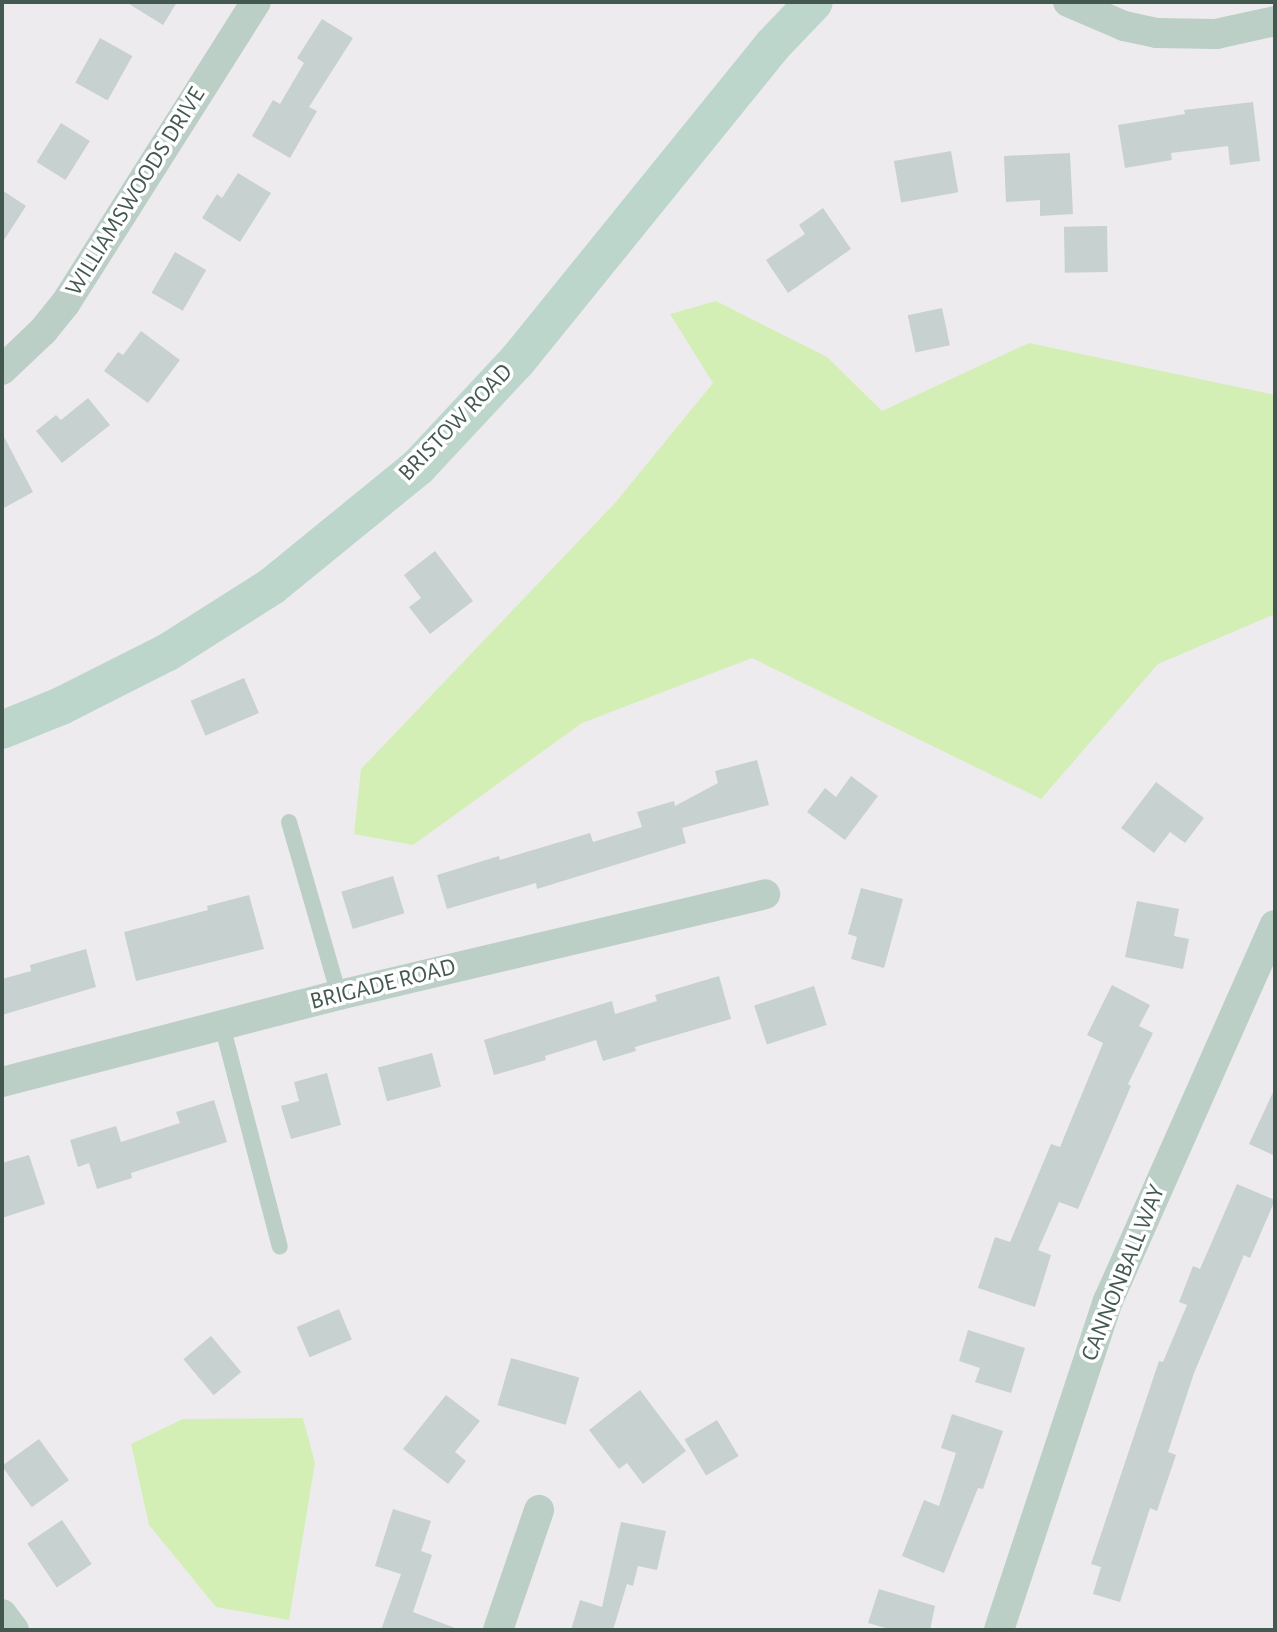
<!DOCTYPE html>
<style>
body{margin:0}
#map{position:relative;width:1277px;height:1632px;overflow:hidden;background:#eeebee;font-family:"Alegreya Sans",sans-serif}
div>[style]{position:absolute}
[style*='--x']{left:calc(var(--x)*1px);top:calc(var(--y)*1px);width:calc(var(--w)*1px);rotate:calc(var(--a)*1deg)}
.green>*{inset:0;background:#d3efb6}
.building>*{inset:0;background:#c7d1cf;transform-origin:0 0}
.service>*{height:16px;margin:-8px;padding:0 8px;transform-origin:8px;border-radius:8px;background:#bbcfc6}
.minor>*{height:30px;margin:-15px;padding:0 15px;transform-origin:15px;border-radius:15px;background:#bbcfc6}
.secondary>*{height:38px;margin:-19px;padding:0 19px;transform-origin:19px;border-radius:19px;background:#bdd6cc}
span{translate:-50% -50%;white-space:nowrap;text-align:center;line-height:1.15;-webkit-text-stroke:7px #fff;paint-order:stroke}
.street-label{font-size:24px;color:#435950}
.frame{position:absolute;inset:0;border:4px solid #435950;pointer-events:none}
</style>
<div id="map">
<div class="green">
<div style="clip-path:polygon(716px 301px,827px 357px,882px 411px,1029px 343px,1275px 395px,1275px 614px,1158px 664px,1041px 799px,752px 658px,582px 723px,413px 845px,354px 834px,361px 769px,615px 503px,713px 383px,670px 314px)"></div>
<div style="clip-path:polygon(303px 1418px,315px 1463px,289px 1620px,216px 1607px,149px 1525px,131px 1444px,183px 1419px)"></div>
</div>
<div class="building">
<div style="clip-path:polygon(126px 2px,177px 2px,163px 25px)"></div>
<div style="clip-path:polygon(322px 19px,353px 38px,309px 107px,317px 111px,290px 158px,252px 136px,273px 100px,280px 104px,304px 63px,297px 58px)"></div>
<div style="left:100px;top:38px;width:37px;height:51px;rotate:29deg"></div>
<div style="clip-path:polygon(1253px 102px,1260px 161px,1230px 165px,1228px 146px,1171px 153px,1172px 160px,1125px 168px,1118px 125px,1185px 114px,1184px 110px)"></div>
<div style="left:61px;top:123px;width:34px;height:46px;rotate:32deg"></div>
<div style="left:951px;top:151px;width:42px;height:58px;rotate:80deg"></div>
<div style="clip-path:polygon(1070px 153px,1073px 214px,1040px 216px,1040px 200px,1006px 202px,1004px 156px)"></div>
<div style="clip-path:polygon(238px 173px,271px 193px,240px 242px,202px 218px,217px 194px,222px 198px)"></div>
<div style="clip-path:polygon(2px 190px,26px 206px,2px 243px)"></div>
<div style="clip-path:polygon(823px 208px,851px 249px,788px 293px,766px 260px,805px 234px,799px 225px)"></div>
<div style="left:1107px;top:226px;width:46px;height:43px;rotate:89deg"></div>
<div style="left:175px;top:252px;width:36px;height:47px;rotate:30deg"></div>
<div style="left:942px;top:308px;width:38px;height:35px;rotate:78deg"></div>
<div style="clip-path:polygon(141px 331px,180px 360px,148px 403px,104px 371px,118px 352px,123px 355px)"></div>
<div style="clip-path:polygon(88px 398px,110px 425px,62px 463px,36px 431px,56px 415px,61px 420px)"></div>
<div style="clip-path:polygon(2px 433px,33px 492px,2px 509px)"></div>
<div style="clip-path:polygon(435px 551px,473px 601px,430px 634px,409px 607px,421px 598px,404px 575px)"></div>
<div style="left:244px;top:678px;width:38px;height:58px;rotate:67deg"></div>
<div style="clip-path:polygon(757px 760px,769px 805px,682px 828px,686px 843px,537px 889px,536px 883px,447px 909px,437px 875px,499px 856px,500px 860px,590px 833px,593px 842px,642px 827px,637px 812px,674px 801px,675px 806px,718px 783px,715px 771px)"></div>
<div style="clip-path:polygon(851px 776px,878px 796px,845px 840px,807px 812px,825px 788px,836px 797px)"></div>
<div style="clip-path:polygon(1156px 782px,1204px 818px,1185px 843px,1170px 832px,1154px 853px,1121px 828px)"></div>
<div style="left:393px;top:876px;width:39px;height:54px;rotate:73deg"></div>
<div style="clip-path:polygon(861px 888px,903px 899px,884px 968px,851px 959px,857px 937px,848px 934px)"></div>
<div style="clip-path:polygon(249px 895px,264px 949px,136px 981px,124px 932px,208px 910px,207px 906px)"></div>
<div style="clip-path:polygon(1137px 901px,1179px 909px,1174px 936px,1189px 939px,1183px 969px,1125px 957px)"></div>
<div style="clip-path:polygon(86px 949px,96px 987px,2px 1015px,2px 979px,31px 971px,30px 965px)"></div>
<div style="clip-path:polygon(719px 976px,731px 1019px,635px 1047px,636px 1051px,603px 1061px,596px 1040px,545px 1056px,546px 1060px,494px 1075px,484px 1040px,612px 1001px,615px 1014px,657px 1001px,655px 995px)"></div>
<div style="clip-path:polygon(1112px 985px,1150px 1005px,1139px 1026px,1153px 1033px,1128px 1084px,1131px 1086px,1078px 1209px,1059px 1202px,1038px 1250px,1051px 1255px,1035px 1307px,978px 1288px,995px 1237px,1010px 1242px,1051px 1144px,1060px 1147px,1103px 1043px,1087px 1035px)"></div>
<div style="left:814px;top:986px;width:41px;height:63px;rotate:72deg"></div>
<div style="left:432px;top:1053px;width:35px;height:56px;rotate:75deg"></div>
<div style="clip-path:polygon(327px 1073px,341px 1125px,291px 1139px,281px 1106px,299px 1101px,294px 1082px)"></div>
<div style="clip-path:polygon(1275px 1088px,1275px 1156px,1249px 1144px)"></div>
<div style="clip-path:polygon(214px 1100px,227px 1142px,131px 1173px,132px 1178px,97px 1189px,89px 1163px,78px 1167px,70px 1140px,116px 1126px,121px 1142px,180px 1123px,176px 1112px)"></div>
<div style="clip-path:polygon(29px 1155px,45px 1204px,2px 1218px,2px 1163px)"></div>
<div style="clip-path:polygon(1237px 1184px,1275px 1200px,1250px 1258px,1244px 1255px,1194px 1373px,1168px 1452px,1176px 1455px,1157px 1511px,1150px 1508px,1120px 1602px,1093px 1594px,1101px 1567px,1091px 1564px,1159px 1361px,1163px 1362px,1187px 1305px,1179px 1302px,1193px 1266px,1200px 1269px)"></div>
<div style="left:339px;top:1309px;width:33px;height:46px;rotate:67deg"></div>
<div style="clip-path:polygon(968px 1330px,1025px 1348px,1011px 1393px,975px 1382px,980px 1368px,959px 1361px)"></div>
<div style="left:211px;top:1336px;width:47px;height:36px;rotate:50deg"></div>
<div style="left:511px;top:1358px;width:71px;height:49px;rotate:16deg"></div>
<div style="clip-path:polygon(640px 1390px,686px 1451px,643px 1484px,627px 1463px,619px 1469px,589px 1430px)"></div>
<div style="clip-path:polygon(446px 1395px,480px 1421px,455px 1452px,466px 1461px,448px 1484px,403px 1449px)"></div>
<div style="clip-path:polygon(952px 1414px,1003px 1431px,983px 1489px,978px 1488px,944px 1573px,902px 1556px,924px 1500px,939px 1506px,956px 1453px,941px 1448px)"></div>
<div style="left:717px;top:1420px;width:42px;height:38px;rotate:59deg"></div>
<div style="left:39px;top:1439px;width:51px;height:46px;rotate:54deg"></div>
<div style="clip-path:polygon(393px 1509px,431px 1521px,421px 1551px,432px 1555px,413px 1612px,455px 1628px,454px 1630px,381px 1630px,401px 1574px,375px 1566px)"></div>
<div style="left:62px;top:1520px;width:53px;height:42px;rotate:56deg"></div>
<div style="clip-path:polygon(621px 1522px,666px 1531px,657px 1570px,638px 1566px,633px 1586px,627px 1584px,613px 1630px,571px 1630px,580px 1600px,602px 1607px)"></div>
<div style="clip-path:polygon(879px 1589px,935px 1606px,930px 1630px,893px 1630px,868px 1623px)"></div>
</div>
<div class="service">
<div style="--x:289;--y:822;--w:180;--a:73.9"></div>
<div style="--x:222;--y:1025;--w:229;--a:75.4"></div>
</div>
<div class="minor">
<div style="--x:1068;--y:2;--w:61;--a:23.2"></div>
<div style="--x:1124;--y:26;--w:34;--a:12"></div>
<div style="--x:1157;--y:33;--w:59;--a:1"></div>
<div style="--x:1216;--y:34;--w:60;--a:-12.4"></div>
<div style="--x:2;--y:370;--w:57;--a:-43.6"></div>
<div style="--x:43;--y:331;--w:35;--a:-51"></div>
<div style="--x:65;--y:304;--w:357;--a:-57.7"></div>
<div style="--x:2;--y:1082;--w:348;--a:-14.5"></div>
<div style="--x:339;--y:995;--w:438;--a:-13.3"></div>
<div style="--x:2;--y:1614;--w:20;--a:53"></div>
<div style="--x:498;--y:1630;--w:127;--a:-71.1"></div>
<div style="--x:999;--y:1630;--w:347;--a:-71.7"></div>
<div style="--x:1108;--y:1301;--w:411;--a:-66.1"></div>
</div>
<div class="secondary">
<div style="--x:2;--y:730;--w:64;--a:-22.1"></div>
<div style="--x:61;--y:706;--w:120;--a:-26.8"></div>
<div style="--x:168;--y:652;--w:123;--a:-32.4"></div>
<div style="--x:272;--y:586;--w:188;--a:-39.2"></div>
<div style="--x:418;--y:467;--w:145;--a:-47"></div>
<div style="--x:517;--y:361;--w:407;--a:-51"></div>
<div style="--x:773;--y:45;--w:59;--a:-46.4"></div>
</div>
<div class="street-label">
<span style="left:136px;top:192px;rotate:-58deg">WILLIAMSWOODS DRIVE</span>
<span style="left:456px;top:423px;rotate:-46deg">BRISTOW ROAD</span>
<span style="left:383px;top:985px;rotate:-14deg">BRIGADE ROAD</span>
<span style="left:1124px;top:1273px;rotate:-68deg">CANNONBALL WAY</span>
</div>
<div class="frame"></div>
</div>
